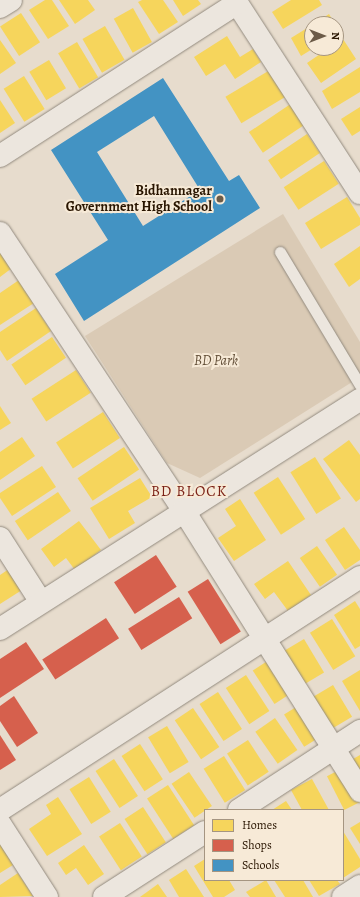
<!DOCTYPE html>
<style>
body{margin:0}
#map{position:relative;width:360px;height:897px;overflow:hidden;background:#e7dccd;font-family:Alegreya,serif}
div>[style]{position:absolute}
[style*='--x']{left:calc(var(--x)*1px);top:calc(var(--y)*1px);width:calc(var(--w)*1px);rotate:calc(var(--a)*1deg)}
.green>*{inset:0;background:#dacab5}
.homes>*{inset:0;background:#f6d55c;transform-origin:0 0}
.shops>*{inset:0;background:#d6604d;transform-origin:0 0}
.schools>*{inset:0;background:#4393c3}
.roads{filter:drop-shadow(0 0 1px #928a7e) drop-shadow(0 0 1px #928a7e)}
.service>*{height:11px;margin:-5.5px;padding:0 5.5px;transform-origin:5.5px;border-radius:5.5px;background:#ece6de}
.minor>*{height:22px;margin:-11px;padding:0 11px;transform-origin:11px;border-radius:11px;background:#ece6de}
.dots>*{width:11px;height:11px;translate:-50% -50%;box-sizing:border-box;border:2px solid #f7ead7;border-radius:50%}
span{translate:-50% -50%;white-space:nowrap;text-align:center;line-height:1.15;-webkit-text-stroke:4px #f7ead7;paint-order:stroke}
.poi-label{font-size:14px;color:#291500;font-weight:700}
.right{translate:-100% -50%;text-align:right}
.park-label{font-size:14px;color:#634f38;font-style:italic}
.neighbourhood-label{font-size:15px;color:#7a1f14;letter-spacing:1px}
.legend{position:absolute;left:204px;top:809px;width:140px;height:72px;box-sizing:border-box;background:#f7ead7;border:1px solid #a59581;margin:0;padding:5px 7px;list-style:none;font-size:12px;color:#291500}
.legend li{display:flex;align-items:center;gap:8px;height:20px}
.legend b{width:20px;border:1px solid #a59581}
.north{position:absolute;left:304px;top:16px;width:40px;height:40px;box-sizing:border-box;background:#f7ead7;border:1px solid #a59581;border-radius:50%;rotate:90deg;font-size:11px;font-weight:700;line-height:16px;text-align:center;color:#291500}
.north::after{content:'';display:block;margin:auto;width:14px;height:18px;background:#6c5b48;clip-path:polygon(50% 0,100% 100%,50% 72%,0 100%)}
</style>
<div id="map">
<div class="green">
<div style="clip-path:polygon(283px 214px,360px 342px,360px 377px,200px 478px,167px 463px,85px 336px)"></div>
</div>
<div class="homes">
<div style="clip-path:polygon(45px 0,52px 0,69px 26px,48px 39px,29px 10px)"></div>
<div style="clip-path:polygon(59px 0,88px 0,95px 10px,75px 24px)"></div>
<div style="clip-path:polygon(142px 0,163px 0,178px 22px,159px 34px,138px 2px)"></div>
<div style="clip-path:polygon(173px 0,198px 0,201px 4px,183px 16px)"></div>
<div style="clip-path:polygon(291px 0,319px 0,322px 5px,283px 29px,272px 12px)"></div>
<div style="left:133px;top:8px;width:39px;height:22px;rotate:61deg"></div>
<div style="left:21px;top:13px;width:35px;height:25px;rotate:57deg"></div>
<div style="clip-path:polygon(329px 14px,335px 24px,314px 24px)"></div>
<div style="clip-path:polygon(312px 25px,314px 48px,301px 56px,291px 38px)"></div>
<div style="left:105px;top:26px;width:39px;height:26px;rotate:60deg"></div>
<div style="clip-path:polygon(227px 36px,240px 57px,253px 49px,261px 62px,235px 79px,225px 64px,206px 76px,194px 57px)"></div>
<div style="clip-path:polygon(343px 39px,356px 59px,321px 83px,307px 63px,329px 48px,336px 48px,336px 43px)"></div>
<div style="clip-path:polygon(0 40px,16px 63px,0 74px)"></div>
<div style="left:77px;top:42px;width:41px;height:22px;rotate:59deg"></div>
<div style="left:49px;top:60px;width:33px;height:23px;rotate:59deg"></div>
<div style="clip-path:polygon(360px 67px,360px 92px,332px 109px,322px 91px)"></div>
<div style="left:270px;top:70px;width:31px;height:52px;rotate:59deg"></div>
<div style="left:24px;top:76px;width:39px;height:24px;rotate:58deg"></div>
<div style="clip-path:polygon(0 100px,15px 123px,0 133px)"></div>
<div style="left:292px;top:103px;width:25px;height:52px;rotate:56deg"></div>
<div style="clip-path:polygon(360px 107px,360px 131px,352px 136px,341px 119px)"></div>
<div style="left:307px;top:134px;width:23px;height:47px;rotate:56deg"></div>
<div style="left:324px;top:161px;width:27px;height:48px;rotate:57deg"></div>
<div style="clip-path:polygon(347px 197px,360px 218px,360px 225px,321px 249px,305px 223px)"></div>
<div style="clip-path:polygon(360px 246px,360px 279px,349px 287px,334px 264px)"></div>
<div style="clip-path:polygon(0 250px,12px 268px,0 277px)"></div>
<div style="clip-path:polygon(19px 280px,34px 303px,0 325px,0 293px)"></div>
<div style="clip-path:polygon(36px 308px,51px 331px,7px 361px,0 350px,0 332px)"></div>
<div style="left:52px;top:337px;width:25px;height:49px;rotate:56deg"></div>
<div style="left:76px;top:370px;width:27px;height:53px;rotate:57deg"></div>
<div style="clip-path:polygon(0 406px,11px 423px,0 430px)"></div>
<div style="left:103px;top:412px;width:31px;height:56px;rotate:57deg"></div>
<div style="clip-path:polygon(22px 437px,35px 456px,0 480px,0 452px)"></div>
<div style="clip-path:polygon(349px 440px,360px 455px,360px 499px,356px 502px,323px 459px)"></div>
<div style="left:124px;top:447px;width:27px;height:56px;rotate:56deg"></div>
<div style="left:315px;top:457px;width:49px;height:29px;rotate:58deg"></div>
<div style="clip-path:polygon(42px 466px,56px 487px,12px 516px,0 498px,0 493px)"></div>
<div style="left:278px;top:477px;width:50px;height:29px;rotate:57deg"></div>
<div style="clip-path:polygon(140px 478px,152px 497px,128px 511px,135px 523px,109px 539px,90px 508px)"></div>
<div style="left:58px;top:492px;width:23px;height:52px;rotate:56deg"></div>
<div style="clip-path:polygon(240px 499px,266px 540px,234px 561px,218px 538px,236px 526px,225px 509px)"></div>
<div style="clip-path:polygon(79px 521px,101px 550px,75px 570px,66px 558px,54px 567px,41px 549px)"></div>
<div style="clip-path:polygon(344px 527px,360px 550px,360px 560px,345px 570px,325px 540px)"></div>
<div style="left:317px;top:546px;width:35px;height:21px;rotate:55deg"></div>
<div style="clip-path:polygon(288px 561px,311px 595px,288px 611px,274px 592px,265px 599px,254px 584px)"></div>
<div style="clip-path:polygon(9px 569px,22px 590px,0 604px,0 575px)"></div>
<div style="clip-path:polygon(355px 601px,360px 609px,360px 646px,355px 649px,334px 615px)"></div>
<div style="left:332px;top:619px;width:44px;height:26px;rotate:58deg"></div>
<div style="left:304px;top:639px;width:39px;height:24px;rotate:59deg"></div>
<div style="left:272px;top:658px;width:40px;height:23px;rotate:57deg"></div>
<div style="clip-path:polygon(360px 670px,360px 711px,342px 681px)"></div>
<div style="left:246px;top:675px;width:43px;height:24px;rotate:57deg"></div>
<div style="left:333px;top:685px;width:37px;height:24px;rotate:59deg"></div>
<div style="left:218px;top:692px;width:44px;height:22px;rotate:57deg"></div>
<div style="left:301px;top:704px;width:38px;height:20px;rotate:58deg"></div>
<div style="left:193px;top:708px;width:47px;height:22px;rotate:56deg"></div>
<div style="left:275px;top:718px;width:39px;height:24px;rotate:55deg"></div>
<div style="left:167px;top:726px;width:42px;height:22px;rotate:59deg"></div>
<div style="left:248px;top:740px;width:38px;height:25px;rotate:57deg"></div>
<div style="left:140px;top:744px;width:42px;height:22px;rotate:57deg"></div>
<div style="clip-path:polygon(360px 755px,360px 770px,353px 759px)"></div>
<div style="left:224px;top:756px;width:40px;height:24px;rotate:58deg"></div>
<div style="left:114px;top:759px;width:44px;height:22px;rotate:57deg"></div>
<div style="left:343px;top:768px;width:38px;height:18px;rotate:63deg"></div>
<div style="left:189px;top:772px;width:41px;height:21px;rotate:56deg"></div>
<div style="left:89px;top:777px;width:41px;height:23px;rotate:58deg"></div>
<div style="clip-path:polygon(312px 779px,329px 810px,302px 810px,291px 790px)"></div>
<div style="left:168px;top:785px;width:48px;height:25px;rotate:57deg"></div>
<div style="clip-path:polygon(58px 797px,82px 834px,47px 856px,29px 829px,51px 814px,46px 805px)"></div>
<div style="clip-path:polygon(286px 801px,292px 810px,272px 810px)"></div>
<div style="left:143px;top:807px;width:42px;height:22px;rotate:57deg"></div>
<div style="clip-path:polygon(360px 822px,360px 844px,350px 828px)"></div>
<div style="left:120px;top:823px;width:40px;height:25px;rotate:57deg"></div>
<div style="clip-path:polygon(343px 831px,360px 859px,360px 867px,343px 878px)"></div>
<div style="clip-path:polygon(0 843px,13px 865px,0 873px)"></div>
<div style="clip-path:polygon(84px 845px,104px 874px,88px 885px,76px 868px,66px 875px,58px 863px)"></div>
<div style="clip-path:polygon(205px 859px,205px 880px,229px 880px,235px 890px,224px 897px,213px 897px,194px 866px)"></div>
<div style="clip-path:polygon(186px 869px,204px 897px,179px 897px,169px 880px)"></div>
<div style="clip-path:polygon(18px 873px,33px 896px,0 897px,0 885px)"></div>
<div style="clip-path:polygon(266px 880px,276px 897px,250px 897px,246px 892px)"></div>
<div style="clip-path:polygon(274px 880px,303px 880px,313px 897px,285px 897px)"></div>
<div style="clip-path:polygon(309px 880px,337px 880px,340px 884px,319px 896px)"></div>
<div style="clip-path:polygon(158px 884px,167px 897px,140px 897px)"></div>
</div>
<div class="shops">
<div style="left:156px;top:555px;width:38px;height:50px;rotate:57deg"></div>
<div style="left:208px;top:579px;width:62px;height:24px;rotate:58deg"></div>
<div style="left:179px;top:597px;width:25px;height:60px;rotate:58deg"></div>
<div style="left:106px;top:618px;width:24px;height:76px;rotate:57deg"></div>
<div style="clip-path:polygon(26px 642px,44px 669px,0 698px,0 659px)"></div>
<div style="clip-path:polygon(14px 696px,38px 733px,17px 747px,0 721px,0 706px)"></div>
<div style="clip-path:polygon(0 735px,16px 760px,0 770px)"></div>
</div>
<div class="schools">
<div style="clip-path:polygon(evenodd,163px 78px,229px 181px,239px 175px,260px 208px,84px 321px,55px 274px,108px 240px,51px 150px,163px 78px,154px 116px,200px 190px,143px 226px,97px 152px,154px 116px)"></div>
</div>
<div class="roads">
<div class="service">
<div style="--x:280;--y:252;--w:155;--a:59"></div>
</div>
<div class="minor">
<div style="--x:235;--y:0;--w:230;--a:57.1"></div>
<div style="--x:0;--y:7;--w:13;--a:-32"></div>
<div style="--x:0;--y:156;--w:282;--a:-32.8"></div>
<div style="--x:0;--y:233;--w:333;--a:56.5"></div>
<div style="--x:184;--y:511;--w:331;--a:57.8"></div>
<div style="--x:0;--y:538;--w:76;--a:57.4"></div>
<div style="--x:0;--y:629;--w:427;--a:-32.5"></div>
<div style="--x:0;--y:810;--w:429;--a:-32.9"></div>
<div style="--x:239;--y:810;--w:145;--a:-33.1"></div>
<div style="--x:0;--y:824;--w:87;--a:57.2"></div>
<div style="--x:104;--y:897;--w:120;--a:-32.8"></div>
<div style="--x:343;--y:897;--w:20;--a:-33"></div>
</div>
</div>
<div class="dots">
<div style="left:220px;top:199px;background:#6c5b48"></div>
</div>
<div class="poi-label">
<span class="right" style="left:212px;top:199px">Bidhannagar<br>Government High School</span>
</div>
<div class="park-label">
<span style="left:216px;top:361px">BD Park</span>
</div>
<div class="neighbourhood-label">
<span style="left:189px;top:492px">BD BLOCK</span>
</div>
<ul class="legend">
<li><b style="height:11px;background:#f6d55c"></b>Homes</li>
<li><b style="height:11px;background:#d6604d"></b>Shops</li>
<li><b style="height:11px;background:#4393c3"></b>Schools</li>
</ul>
<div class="north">N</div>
</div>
